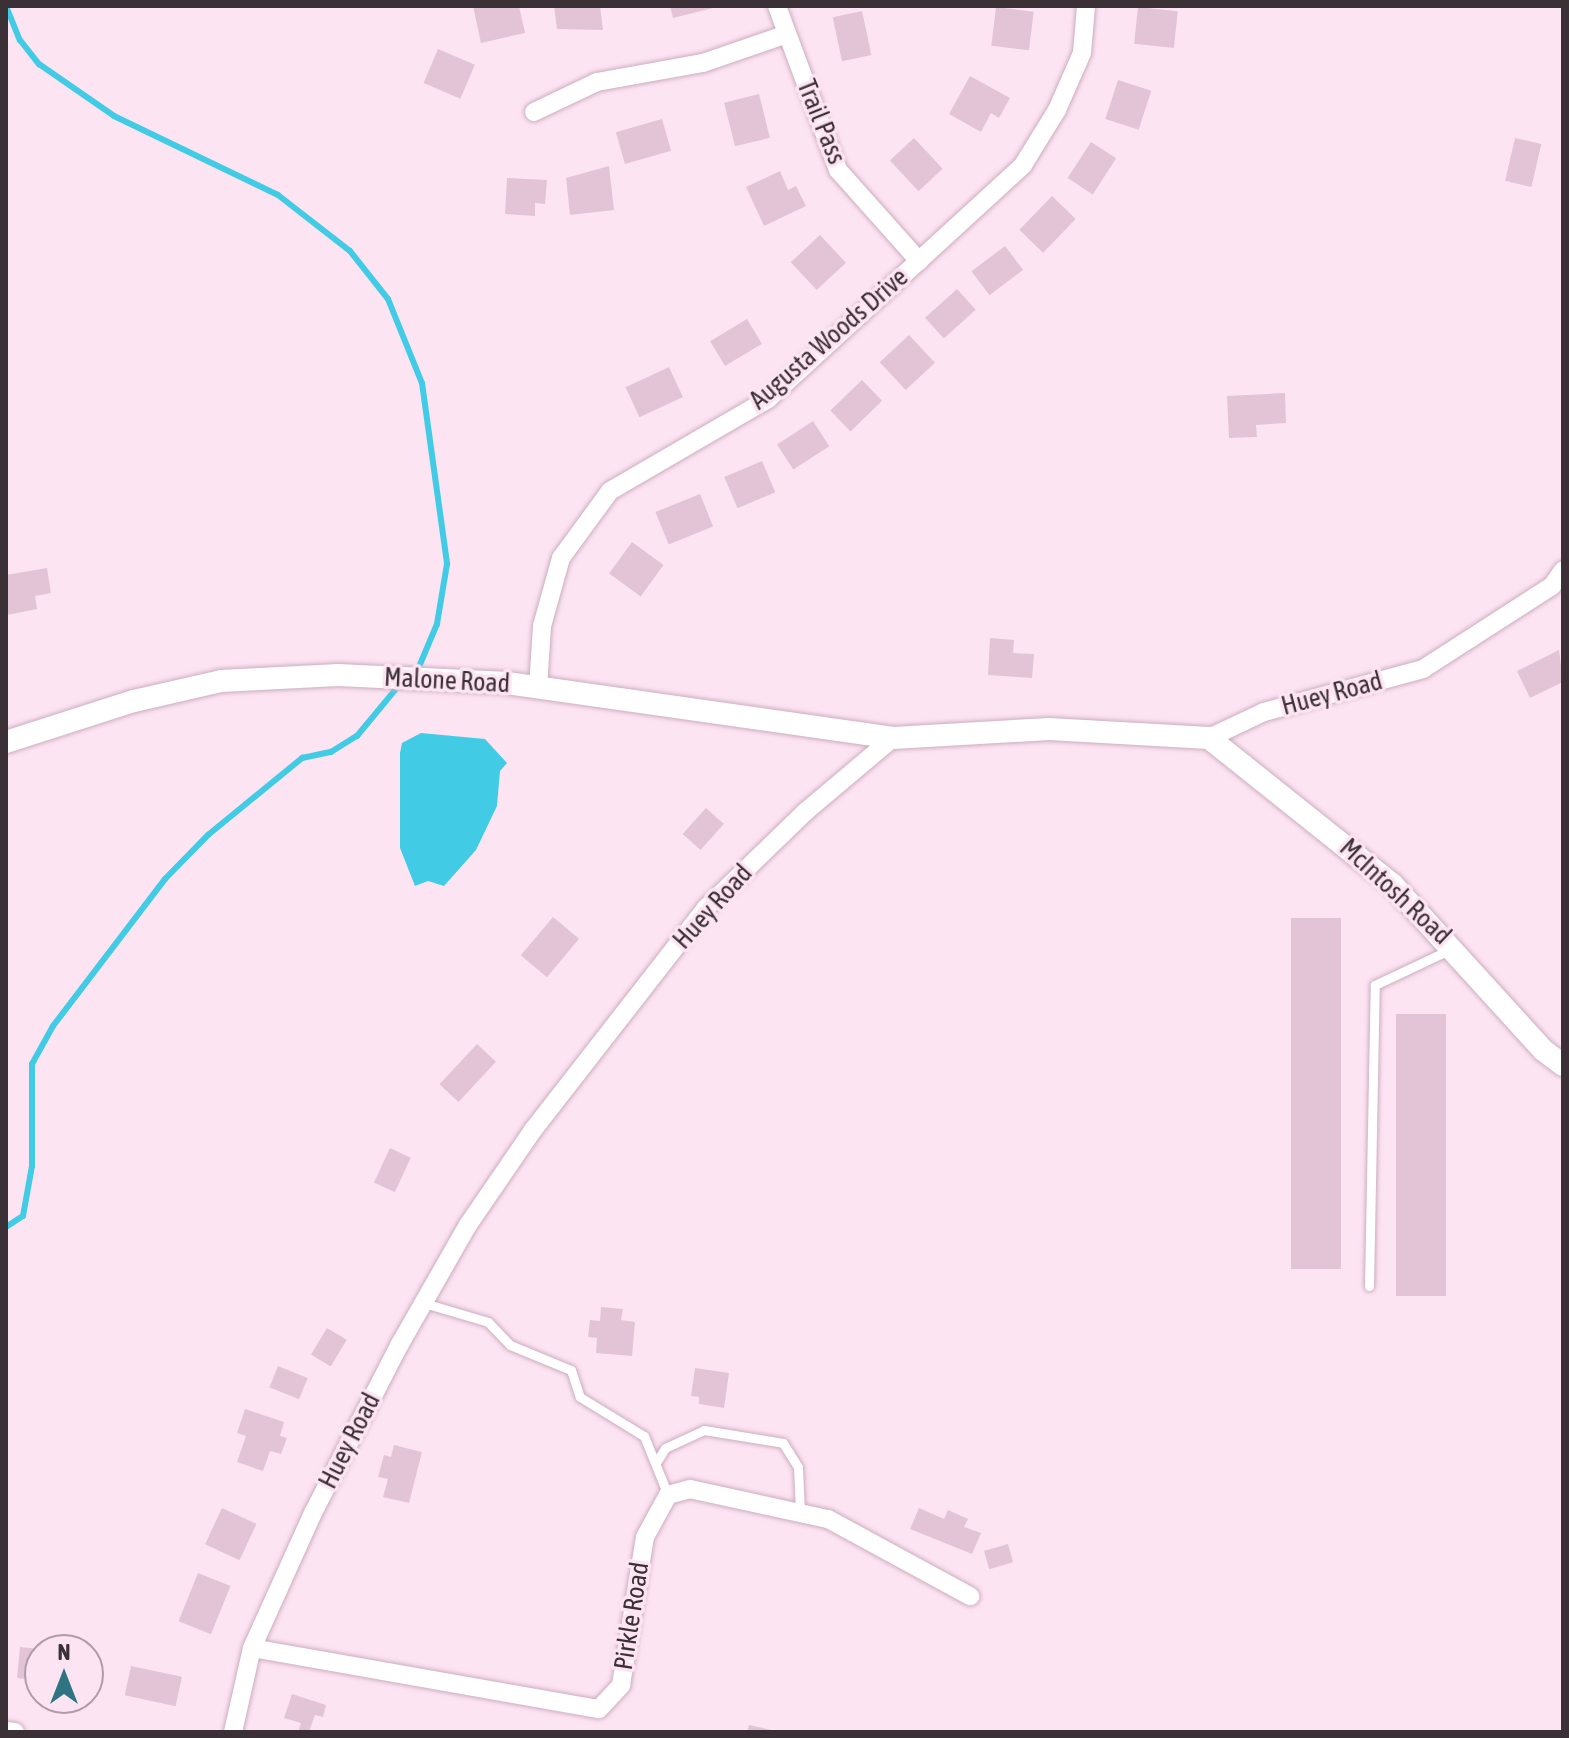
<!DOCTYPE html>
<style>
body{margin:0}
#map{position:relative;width:1569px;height:1738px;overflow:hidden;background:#fde4f3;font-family:"Asap Condensed",sans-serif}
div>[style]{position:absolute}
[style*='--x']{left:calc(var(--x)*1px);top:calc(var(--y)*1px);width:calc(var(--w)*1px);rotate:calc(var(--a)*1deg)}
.water>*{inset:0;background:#42cbe5}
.stream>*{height:6px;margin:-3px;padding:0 3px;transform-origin:3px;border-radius:3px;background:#42cbe5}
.building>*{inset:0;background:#e3c4d7;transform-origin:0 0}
.roads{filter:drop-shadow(0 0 2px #ccadbf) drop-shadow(0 0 2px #ccadbf)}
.service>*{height:9px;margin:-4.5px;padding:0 4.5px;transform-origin:4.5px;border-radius:4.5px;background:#fff}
.minor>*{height:18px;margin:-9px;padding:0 9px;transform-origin:9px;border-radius:9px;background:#fff}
.tertiary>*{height:22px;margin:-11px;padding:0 11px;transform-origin:11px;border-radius:11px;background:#fff}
span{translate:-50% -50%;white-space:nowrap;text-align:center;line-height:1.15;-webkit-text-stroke:7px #fde4f3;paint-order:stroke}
.street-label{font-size:26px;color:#3c3037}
.frame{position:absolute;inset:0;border:8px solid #3c3037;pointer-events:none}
.north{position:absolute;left:24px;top:1634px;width:80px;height:80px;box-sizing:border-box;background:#fde4f3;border:2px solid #b09ca8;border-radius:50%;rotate:0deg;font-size:22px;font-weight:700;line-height:32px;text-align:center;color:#3c3037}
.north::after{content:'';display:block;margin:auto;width:28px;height:36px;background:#2f7482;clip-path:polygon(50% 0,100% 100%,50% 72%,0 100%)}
</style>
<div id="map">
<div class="water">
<div style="clip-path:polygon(421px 733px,485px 739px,507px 763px,500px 771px,497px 806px,476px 850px,444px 886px,428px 881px,415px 886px,400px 848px,400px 753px,402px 743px)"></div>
</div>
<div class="stream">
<div style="--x:6;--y:6;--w:37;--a:68"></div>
<div style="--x:20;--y:40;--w:31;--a:52"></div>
<div style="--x:39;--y:64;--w:91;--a:34.7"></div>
<div style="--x:114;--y:116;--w:182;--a:25.7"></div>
<div style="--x:278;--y:195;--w:91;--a:37.9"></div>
<div style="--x:350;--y:251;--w:61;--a:51.6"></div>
<div style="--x:388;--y:299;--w:91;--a:68"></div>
<div style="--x:422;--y:383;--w:183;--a:82.1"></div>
<div style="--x:447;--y:564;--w:61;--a:99.5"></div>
<div style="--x:437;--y:624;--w:54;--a:112.8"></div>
<div style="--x:6;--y:1227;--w:20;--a:-33"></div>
<div style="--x:23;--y:1216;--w:51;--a:-79.8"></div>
<div style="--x:32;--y:1166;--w:102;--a:-90"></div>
<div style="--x:32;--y:1064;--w:43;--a:-61.1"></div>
<div style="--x:53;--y:1026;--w:185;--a:-52.7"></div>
<div style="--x:165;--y:879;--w:62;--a:-45.7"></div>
<div style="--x:208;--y:835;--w:122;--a:-39.3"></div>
<div style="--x:302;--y:758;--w:30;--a:-12"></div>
<div style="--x:331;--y:752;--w:31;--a:-32"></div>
<div style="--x:357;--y:736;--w:67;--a:-50.4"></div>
</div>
<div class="building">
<div style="clip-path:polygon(473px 6px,519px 6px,525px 33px,481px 43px)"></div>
<div style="clip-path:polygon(554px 6px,600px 6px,603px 30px,557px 29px)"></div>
<div style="clip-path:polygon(670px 6px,717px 6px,717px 7px,673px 18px)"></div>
<div style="left:996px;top:7px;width:38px;height:39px;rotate:7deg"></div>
<div style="left:1138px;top:7px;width:40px;height:37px;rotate:6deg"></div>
<div style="left:862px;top:11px;width:45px;height:30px;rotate:78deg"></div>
<div style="left:438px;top:49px;width:40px;height:37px;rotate:23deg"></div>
<div style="clip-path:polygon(970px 76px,1010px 98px,999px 118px,991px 113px,981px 132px,949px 114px)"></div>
<div style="left:1118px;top:80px;width:35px;height:41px;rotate:18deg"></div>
<div style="left:759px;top:94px;width:45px;height:36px;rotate:76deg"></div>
<div style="left:662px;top:119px;width:33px;height:48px;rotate:74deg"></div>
<div style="left:914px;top:138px;width:42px;height:33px;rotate:47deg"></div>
<div style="left:1515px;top:138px;width:27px;height:44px;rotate:13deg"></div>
<div style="left:1091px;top:142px;width:30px;height:43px;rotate:33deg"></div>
<div style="clip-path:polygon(609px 166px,614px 210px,570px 215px,566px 178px)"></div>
<div style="clip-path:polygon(780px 171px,788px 190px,796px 186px,806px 206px,764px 226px,746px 187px)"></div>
<div style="clip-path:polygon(507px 178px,547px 180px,545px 204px,535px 203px,535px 216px,505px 214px)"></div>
<div style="left:1052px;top:196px;width:33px;height:47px;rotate:44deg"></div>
<div style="left:820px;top:235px;width:38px;height:40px;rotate:47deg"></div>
<div style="left:1005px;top:246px;width:30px;height:42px;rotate:53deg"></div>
<div style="left:957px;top:289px;width:28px;height:43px;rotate:48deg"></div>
<div style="left:747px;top:319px;width:29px;height:43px;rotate:59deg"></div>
<div style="left:909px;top:335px;width:38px;height:40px;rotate:47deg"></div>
<div style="left:669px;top:367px;width:33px;height:48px;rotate:65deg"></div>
<div style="left:862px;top:380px;width:29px;height:44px;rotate:46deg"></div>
<div style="clip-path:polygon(1285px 393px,1286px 423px,1256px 425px,1257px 437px,1229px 438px,1227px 396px)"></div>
<div style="left:813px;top:421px;width:30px;height:43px;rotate:57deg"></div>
<div style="left:762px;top:461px;width:34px;height:41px;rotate:67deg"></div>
<div style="left:700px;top:494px;width:35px;height:48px;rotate:68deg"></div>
<div style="left:632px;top:542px;width:39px;height:39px;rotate:36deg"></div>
<div style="clip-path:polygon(47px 568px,51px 593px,35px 596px,37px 609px,7px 615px,6px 575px)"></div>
<div style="clip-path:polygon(990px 638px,1014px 640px,1013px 653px,1034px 654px,1032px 678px,988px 675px)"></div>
<div style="clip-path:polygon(1559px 650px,1563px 682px,1530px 698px,1517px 671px)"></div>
<div style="left:706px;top:808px;width:24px;height:35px;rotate:42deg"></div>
<div style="left:553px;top:917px;width:34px;height:50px;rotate:40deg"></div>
<div style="left:1291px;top:918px;width:50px;height:351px"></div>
<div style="left:1396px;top:1014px;width:50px;height:282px"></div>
<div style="left:477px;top:1044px;width:26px;height:55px;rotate:43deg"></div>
<div style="left:390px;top:1148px;width:23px;height:38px;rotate:25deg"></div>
<div style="clip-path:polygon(601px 1307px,623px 1309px,621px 1320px,635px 1322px,632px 1356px,596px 1353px,597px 1338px,588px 1337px,590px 1320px,600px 1321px)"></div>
<div style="left:327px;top:1328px;width:23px;height:31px;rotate:31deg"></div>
<div style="left:278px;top:1366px;width:32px;height:23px;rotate:22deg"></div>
<div style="clip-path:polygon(695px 1368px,729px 1373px,724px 1408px,699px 1404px,699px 1397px,691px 1396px)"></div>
<div style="clip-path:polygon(245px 1409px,284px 1422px,280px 1436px,287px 1438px,281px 1454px,270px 1451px,263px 1471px,237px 1462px,246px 1436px,237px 1433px)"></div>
<div style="clip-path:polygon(394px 1445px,422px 1452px,409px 1503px,383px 1497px,388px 1479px,378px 1477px,384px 1455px,391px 1457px)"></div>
<div style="left:222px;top:1508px;width:38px;height:40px;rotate:25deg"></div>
<div style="clip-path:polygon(919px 1508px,944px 1519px,948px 1510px,968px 1519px,964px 1527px,981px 1533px,972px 1554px,910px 1529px)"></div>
<div style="left:1008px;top:1544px;width:19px;height:25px;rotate:74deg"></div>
<div style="left:198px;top:1573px;width:35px;height:52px;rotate:22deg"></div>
<div style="clip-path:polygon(20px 1647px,40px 1649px,40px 1681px,17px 1678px)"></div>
<div style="left:131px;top:1666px;width:52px;height:30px;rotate:12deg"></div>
<div style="clip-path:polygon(292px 1694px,326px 1705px,323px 1717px,315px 1715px,309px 1732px,298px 1732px,301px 1723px,284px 1718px)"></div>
<div style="clip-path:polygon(749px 1725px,776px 1731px,776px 1732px,747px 1732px)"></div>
</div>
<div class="roads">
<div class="service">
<div style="--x:1369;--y:1286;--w:301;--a:-88.9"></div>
<div style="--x:1375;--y:985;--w:84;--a:-25.3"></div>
<div style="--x:424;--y:1303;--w:67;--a:16.5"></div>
<div style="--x:488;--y:1322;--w:32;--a:46"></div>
<div style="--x:510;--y:1345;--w:66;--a:22.3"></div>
<div style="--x:571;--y:1370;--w:28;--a:72"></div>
<div style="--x:580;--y:1397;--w:75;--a:31.4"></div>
<div style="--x:644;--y:1436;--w:64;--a:67.9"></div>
<div style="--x:657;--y:1461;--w:15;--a:-58"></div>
<div style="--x:665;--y:1448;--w:43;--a:-24.8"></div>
<div style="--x:704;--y:1430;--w:80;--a:9.3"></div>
<div style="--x:783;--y:1443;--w:28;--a:58"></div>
<div style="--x:798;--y:1467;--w:45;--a:87.5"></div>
</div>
<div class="minor">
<div style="--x:777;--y:6;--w:175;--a:69.6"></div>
<div style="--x:838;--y:170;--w:122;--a:48.3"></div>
<div style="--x:534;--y:112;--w:70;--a:-25.5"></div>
<div style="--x:597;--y:82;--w:108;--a:-10.2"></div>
<div style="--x:703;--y:63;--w:89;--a:-19"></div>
<div style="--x:538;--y:687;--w:61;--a:-86.2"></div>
<div style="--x:542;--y:626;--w:71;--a:-74.4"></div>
<div style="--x:561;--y:558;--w:83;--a:-53.8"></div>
<div style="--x:610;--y:491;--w:183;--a:-30.2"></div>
<div style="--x:768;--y:399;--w:346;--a:-42.5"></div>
<div style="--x:1023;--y:165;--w:65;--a:-58.3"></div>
<div style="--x:1057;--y:110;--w:62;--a:-66.3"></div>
<div style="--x:1082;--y:53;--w:47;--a:-85.1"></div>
<div style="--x:1209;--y:738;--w:61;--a:-25.3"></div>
<div style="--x:1264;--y:712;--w:165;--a:-15.1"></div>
<div style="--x:1423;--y:669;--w:153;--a:-32.8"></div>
<div style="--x:1552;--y:586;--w:19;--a:-55"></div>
<div style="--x:252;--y:1648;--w:352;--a:10"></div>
<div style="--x:599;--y:1709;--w:33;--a:-47"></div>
<div style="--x:621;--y:1685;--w:150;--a:-80.8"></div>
<div style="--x:645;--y:1537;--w:48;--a:-61.3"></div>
<div style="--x:668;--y:1495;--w:23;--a:-15"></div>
<div style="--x:690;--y:1489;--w:141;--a:12.3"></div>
<div style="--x:828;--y:1519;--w:162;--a:28.5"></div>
<div style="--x:6;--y:1731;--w:9;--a:6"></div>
<div style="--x:233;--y:1732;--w:86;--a:-77.3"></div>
<div style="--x:252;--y:1648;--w:148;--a:-65.7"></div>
<div style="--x:313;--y:1513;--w:190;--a:-62.8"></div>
<div style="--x:400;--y:1344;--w:137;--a:-60.3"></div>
<div style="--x:468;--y:1225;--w:115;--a:-55.6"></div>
<div style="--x:533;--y:1130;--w:281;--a:-52.1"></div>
<div style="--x:706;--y:908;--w:138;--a:-44.1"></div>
<div style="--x:805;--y:812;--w:115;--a:-40.1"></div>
</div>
<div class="tertiary">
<div style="--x:6;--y:742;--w:134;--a:-17.8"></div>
<div style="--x:134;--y:701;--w:89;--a:-12.9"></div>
<div style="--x:221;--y:681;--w:117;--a:-2.9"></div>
<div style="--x:338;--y:675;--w:169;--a:2.7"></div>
<div style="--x:507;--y:683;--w:390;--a:8.1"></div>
<div style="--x:893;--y:738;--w:156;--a:-3.3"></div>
<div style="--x:1049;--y:729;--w:160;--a:3.2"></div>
<div style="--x:1209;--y:738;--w:234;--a:38.6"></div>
<div style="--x:1392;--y:884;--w:224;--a:47.7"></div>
<div style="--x:1543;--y:1050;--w:25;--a:37"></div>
</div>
</div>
<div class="street-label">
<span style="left:821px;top:122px;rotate:68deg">Trail Pass</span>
<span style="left:829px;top:339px;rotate:-41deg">Augusta Woods Drive</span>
<span style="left:447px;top:681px;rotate:3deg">Malone Road</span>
<span style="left:1332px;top:694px;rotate:-15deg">Huey Road</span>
<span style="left:1395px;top:892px;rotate:43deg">McIntosh Road</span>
<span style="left:713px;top:907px;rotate:-48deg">Huey Road</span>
<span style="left:350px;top:1441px;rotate:-63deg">Huey Road</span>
<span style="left:632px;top:1616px;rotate:-81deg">Pirkle Road</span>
</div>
<div class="frame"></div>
<div class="north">N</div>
</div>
